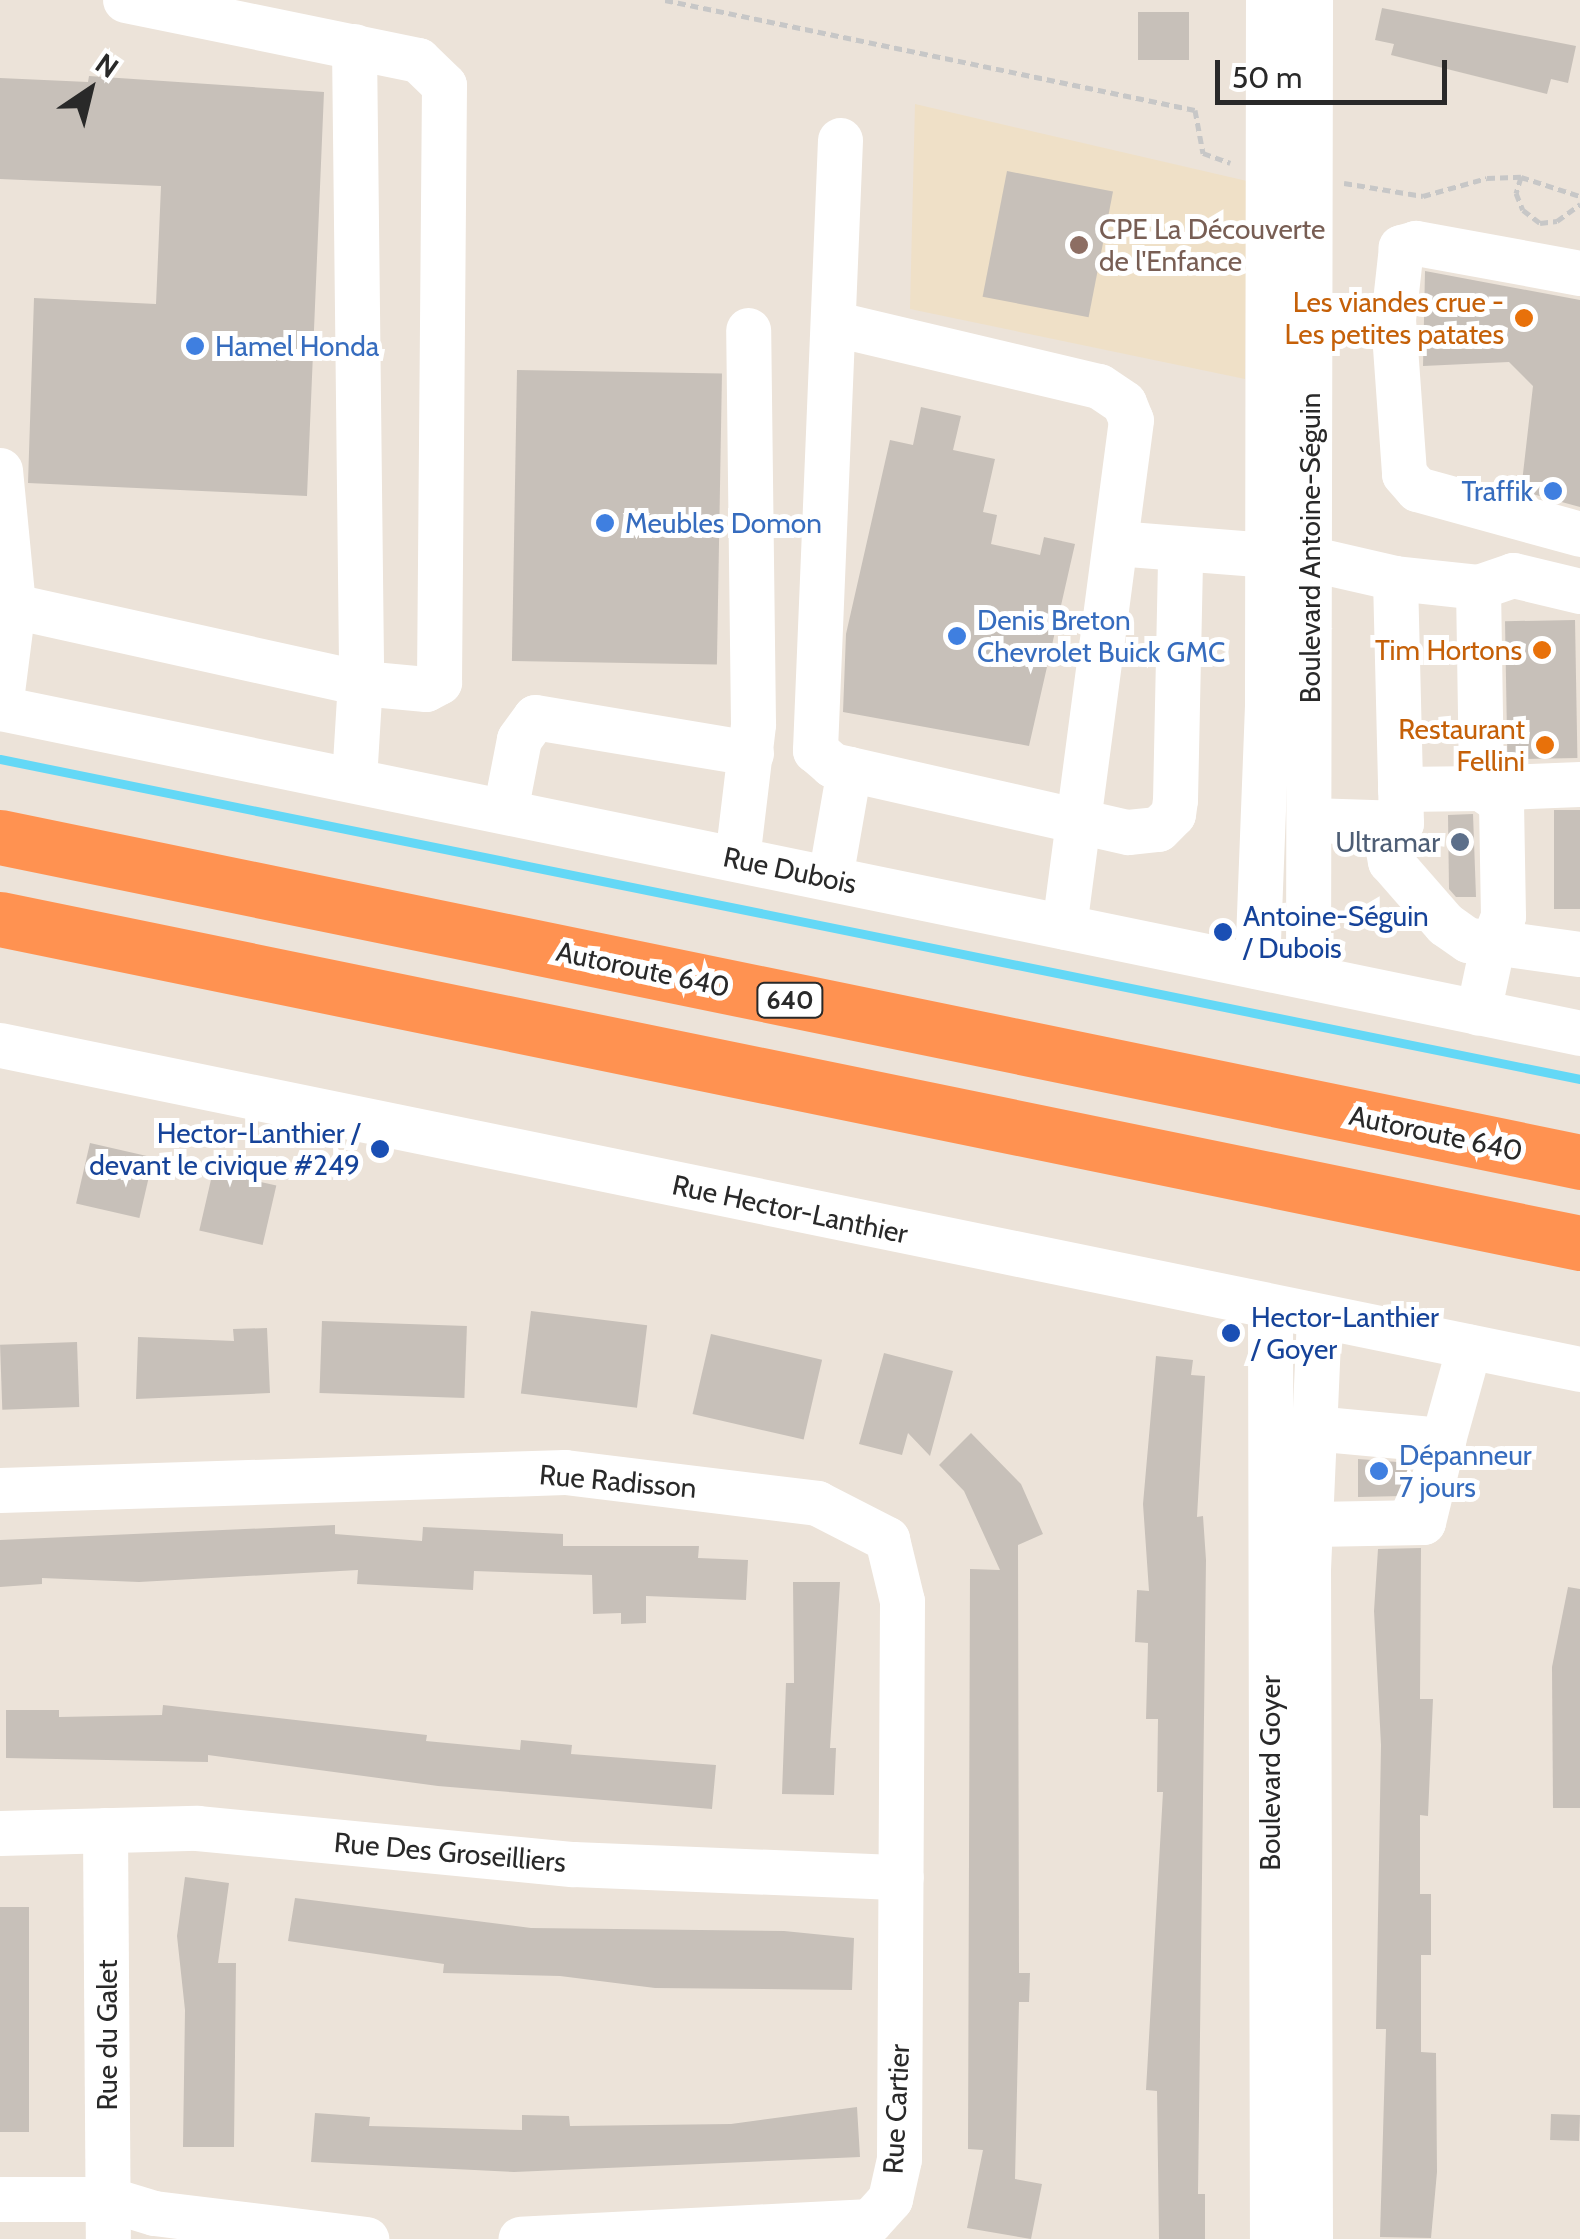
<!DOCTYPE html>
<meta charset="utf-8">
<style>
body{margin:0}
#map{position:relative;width:1580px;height:2239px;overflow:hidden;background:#ece3d9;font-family:Cabin,sans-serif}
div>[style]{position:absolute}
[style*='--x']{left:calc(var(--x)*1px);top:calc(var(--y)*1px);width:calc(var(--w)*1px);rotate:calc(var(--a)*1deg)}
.education>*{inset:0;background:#efe0c7}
.stream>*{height:9px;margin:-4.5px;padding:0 4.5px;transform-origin:4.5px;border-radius:4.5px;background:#64d8f6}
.building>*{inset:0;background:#c7c0b9;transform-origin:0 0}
.path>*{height:5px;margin-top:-2.5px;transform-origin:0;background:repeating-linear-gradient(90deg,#c7c7c7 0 8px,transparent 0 13px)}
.minor>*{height:45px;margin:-22.5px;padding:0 22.5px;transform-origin:22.5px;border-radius:22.5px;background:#fff}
.highway>*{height:55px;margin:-27.5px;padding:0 27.5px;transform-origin:27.5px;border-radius:27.5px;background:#ff9251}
.dots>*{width:28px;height:28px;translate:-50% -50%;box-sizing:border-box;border:5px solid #fff;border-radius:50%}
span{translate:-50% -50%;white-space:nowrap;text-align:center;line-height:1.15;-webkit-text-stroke:10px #fff;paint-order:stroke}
.shield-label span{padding:2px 8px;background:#fff;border:2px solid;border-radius:8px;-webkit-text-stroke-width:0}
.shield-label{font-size:25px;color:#292929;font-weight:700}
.education-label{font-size:28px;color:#785e54}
.left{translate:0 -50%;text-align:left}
.food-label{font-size:28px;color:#c56008}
.right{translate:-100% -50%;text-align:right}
.shop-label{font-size:28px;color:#366cbe}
.street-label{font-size:28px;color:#292929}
.service-label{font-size:28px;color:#4e5e75}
.transit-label{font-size:28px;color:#164399}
.north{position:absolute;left:40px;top:40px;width:100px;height:100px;-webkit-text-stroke:8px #fff;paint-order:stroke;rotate:35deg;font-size:28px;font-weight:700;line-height:40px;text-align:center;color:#292929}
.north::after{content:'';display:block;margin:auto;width:35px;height:45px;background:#292929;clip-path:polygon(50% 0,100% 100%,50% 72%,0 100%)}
.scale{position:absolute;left:1215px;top:60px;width:232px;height:45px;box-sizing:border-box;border:5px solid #292929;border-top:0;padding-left:12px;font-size:30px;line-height:35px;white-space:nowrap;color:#292929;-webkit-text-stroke:8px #fff;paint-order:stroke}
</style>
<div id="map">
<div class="education">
<div style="clip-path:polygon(915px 104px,1247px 181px,1245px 379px,910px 309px)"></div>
</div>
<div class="stream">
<div style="--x:0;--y:759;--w:1612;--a:11.45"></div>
</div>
<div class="building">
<div style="clip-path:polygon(1382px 8px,1576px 46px,1568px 83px,1551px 79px,1547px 94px,1391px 55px,1394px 44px,1375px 40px)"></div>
<div style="left:1138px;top:12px;width:51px;height:48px"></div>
<div style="clip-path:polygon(89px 76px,324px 92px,307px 496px,28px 483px,34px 298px,156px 304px,161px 186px,0 179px,0 78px,88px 82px)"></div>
<div style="left:1007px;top:171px;width:108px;height:128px;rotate:11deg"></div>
<div style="clip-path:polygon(1425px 271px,1580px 300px,1580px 507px,1521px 491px,1533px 386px,1509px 362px,1423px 366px)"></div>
<div style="left:517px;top:370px;width:205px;height:291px;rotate:1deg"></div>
<div style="clip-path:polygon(921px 407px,961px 416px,953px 450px,995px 459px,983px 512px,997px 515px,991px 544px,1040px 555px,1044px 537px,1075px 544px,1029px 746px,843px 712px,846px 634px,890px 440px,913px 445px)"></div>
<div style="left:1575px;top:620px;width:138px;height:70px;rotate:89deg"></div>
<div style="left:1580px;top:810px;width:99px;height:26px;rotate:90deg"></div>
<div style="clip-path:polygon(1473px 814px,1476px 897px,1456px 897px,1449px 889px,1448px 815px)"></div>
<div style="left:90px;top:1143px;width:65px;height:62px;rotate:13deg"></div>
<div style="left:213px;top:1171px;width:65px;height:61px;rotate:13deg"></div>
<div style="left:531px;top:1311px;width:117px;height:83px;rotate:7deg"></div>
<div style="left:322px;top:1321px;width:145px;height:72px;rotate:2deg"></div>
<div style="clip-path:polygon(267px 1328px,270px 1393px,136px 1399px,138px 1337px,234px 1341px,233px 1329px)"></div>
<div style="left:711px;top:1334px;width:114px;height:82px;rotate:13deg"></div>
<div style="left:77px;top:1342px;width:65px;height:77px;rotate:88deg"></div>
<div style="clip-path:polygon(884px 1353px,953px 1371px,930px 1456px,908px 1433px,902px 1455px,859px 1444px)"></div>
<div style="clip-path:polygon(1156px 1356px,1193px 1360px,1191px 1375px,1205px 1376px,1197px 1517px,1203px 1516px,1206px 1560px,1198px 2194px,1205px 2194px,1205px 2239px,1159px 2239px,1157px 2091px,1146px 2090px,1163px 1792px,1157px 1792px,1158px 1719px,1146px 1719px,1148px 1643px,1135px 1642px,1137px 1590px,1149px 1591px,1143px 1504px)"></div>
<div style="clip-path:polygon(971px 1433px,1021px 1484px,1043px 1534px,1018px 1545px,1019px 1973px,1030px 1973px,1029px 2002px,1019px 2002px,1015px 2179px,1042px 2184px,1031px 2239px,967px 2228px,983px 2150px,968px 2149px,970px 1569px,1000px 1570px,964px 1491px,939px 1465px)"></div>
<div style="clip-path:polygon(1358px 1459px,1410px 1463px,1402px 1496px,1358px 1497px)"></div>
<div style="clip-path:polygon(335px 1525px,335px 1534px,422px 1541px,423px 1527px,563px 1534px,563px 1546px,699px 1546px,698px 1558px,748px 1560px,746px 1600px,646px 1596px,646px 1623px,621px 1624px,621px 1613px,593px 1614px,592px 1575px,474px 1571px,473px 1590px,357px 1584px,358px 1570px,139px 1582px,42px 1578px,42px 1584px,0 1587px,0 1540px)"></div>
<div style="clip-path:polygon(1421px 1548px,1420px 1699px,1433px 1699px,1428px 1816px,1420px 1815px,1420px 1894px,1431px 1894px,1431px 1955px,1421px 1955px,1421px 2052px,1436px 2053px,1437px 2172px,1431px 2238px,1380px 2237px,1386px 2029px,1376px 2029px,1381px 1745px,1374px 1611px,1378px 1549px)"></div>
<div style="clip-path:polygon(793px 1582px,840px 1582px,830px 1748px,836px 1748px,834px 1795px,782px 1794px,786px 1683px,794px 1683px)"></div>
<div style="clip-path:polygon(1568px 1587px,1580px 1589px,1580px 1808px,1553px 1808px,1552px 1667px)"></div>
<div style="clip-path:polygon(163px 1705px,427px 1735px,426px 1741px,520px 1750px,521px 1740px,572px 1745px,571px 1754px,716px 1765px,712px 1809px,438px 1786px,208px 1755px,208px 1762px,6px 1758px,6px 1710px,59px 1710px,59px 1717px,162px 1715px)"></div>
<div style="clip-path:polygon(185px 1877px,229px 1883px,218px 1963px,236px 1963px,234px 2147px,183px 2147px,185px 2010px,177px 1936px)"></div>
<div style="clip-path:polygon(295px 1898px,531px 1928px,784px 1931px,854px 1938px,852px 1990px,655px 1988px,560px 1976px,443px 1973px,444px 1964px,288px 1941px)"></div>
<div style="left:0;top:1907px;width:29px;height:225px"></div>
<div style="clip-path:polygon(857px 2107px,860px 2157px,514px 2172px,311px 2162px,315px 2113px,370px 2117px,369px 2126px,522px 2130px,522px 2115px,569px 2116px,570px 2126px,731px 2124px)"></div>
<div style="left:1551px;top:2114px;width:29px;height:26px;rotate:2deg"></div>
</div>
<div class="path">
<div style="--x:665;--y:0;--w:541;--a:11.73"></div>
<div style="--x:1195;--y:110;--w:44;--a:79.5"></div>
<div style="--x:1203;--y:153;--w:29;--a:20"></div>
<div style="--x:1521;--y:177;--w:17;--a:107"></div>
<div style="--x:1516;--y:193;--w:18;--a:68"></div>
<div style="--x:1523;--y:210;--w:21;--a:37"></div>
<div style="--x:1540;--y:223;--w:17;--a:-7"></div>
<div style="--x:1557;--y:221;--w:29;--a:-36"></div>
<div style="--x:1344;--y:183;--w:80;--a:9.3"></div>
<div style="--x:1423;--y:196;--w:66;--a:-15.7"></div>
<div style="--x:1487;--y:178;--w:34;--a:-2"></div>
<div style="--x:1521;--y:177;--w:62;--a:17.9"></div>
</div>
<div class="minor">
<div style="--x:354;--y:46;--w:619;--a:89.35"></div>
<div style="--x:361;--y:665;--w:115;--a:93.5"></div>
<div style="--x:840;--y:140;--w:611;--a:92.35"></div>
<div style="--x:815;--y:750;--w:23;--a:41"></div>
<div style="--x:832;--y:765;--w:303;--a:12.8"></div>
<div style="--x:1128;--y:832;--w:30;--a:-6"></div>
<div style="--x:1158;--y:829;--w:21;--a:-45"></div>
<div style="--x:1173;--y:814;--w:14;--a:-82"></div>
<div style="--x:1175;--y:800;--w:248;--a:-88.8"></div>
<div style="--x:1580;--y:273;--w:167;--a:-169.6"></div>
<div style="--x:1416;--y:243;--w:16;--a:165"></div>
<div style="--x:1401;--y:247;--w:72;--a:96.3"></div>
<div style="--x:1393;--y:319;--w:155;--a:85.9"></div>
<div style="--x:1404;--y:474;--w:20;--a:49"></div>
<div style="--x:1417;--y:489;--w:169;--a:15.4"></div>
<div style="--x:1283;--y:313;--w:110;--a:3.1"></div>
<div style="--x:836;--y:324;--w:270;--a:13.3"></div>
<div style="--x:1099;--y:386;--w:30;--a:34"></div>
<div style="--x:1124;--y:403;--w:18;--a:68"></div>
<div style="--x:1131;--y:420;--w:511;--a:97.53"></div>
<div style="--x:0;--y:470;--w:137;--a:84.5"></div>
<div style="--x:13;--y:606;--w:103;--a:97.3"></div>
<div style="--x:0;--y:708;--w:1613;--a:11.62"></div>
<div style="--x:1116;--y:543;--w:193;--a:4.5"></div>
<div style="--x:1308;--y:558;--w:89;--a:12.9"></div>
<div style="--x:1395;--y:578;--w:245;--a:88.6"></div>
<div style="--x:1401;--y:823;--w:90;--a:-178.1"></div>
<div style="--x:1395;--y:578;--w:83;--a:6.2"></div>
<div style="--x:1478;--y:587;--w:201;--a:89.1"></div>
<div style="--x:1481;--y:788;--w:81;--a:179.3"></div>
<div style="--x:1478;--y:587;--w:37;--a:-19"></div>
<div style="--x:1513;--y:575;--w:69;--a:13.4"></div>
<div style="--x:0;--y:603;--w:370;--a:12.5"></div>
<div style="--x:361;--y:683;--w:65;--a:5.3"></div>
<div style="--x:426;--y:689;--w:15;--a:-28"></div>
<div style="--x:439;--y:682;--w:597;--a:-89.52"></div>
<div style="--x:444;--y:85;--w:36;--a:-136"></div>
<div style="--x:418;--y:60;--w:299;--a:-168.4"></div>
<div style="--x:1481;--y:788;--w:24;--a:35"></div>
<div style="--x:1501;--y:802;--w:114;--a:89"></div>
<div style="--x:1503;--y:916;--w:28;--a:111"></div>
<div style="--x:1493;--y:942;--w:88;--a:7.9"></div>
<div style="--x:1481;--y:788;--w:99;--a:-2.3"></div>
<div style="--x:505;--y:811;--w:73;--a:-79"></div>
<div style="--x:519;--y:739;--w:27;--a:-54"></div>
<div style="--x:535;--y:717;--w:219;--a:9.5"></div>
<div style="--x:1383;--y:822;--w:40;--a:80"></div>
<div style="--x:1390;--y:861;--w:84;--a:48.9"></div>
<div style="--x:1445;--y:924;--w:28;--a:35"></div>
<div style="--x:1468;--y:940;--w:25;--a:5"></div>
<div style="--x:1493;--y:942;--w:72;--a:102.1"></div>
<div style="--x:737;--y:859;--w:136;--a:-83.2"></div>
<div style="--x:753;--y:724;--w:394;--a:-90.7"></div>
<div style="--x:830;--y:878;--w:111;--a:-80.1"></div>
<div style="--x:1257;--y:966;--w:263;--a:-87.8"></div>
<div style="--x:1267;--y:703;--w:703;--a:-89.92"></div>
<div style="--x:1308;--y:975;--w:975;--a:-89.88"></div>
<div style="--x:0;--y:1045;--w:1613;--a:11.59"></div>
<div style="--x:1270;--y:1308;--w:931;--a:89.88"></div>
<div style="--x:1313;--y:1428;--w:131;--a:5.3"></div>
<div style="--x:1443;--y:1440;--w:97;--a:-74.4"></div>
<div style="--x:0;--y:1490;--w:565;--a:-1.82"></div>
<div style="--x:565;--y:1472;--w:254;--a:7"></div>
<div style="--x:817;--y:1503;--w:79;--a:27.2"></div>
<div style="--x:887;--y:1539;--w:64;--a:76.4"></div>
<div style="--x:902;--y:1601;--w:558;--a:90.31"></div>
<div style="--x:899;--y:2159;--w:41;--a:102.7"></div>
<div style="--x:890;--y:2199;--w:30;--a:132"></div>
<div style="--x:870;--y:2221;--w:350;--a:177.1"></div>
<div style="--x:1313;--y:1524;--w:110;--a:-1"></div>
<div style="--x:1423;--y:1522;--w:84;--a:-76.3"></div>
<div style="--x:105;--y:1830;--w:409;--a:89.6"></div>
<div style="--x:0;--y:1833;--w:197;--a:-1.5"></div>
<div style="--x:197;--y:1828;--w:378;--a:5.5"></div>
<div style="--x:573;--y:1864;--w:328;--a:2.3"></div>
<div style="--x:0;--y:2199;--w:108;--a:0"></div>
<div style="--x:108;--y:2199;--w:48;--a:16.9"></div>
<div style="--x:154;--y:2213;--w:214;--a:7"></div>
<div style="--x:1310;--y:2239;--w:670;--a:-90.17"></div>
<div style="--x:1308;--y:1569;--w:252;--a:-87.5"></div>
</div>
<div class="highway">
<div style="--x:0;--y:837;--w:1613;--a:11.62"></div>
<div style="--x:0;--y:919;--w:1613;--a:11.59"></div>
</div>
<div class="dots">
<div style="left:1079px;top:245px;background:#8d6e63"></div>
<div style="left:1524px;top:318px;background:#e8710a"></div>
<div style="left:195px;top:346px;background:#3f7fe0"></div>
<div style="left:1553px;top:491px;background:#3f7fe0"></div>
<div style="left:605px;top:523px;background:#3f7fe0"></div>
<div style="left:957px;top:636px;background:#3f7fe0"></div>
<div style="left:1542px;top:650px;background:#e8710a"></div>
<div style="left:1545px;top:745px;background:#e8710a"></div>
<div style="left:1460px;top:842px;background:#5c6f8a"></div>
<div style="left:1223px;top:932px;background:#1a4fb4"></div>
<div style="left:380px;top:1149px;background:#1a4fb4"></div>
<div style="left:1231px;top:1333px;background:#1a4fb4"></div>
<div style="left:1379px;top:1471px;background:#3f7fe0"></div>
</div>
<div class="shield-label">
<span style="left:790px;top:1000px">640</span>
</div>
<div class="education-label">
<span class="left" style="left:1099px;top:245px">CPE La Découverte<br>de l'Enfance</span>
</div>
<div class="food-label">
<span class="right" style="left:1504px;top:318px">Les viandes crue -<br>Les petites patates</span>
<span class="right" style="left:1522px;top:650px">Tim Hortons</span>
<span class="right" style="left:1525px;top:745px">Restaurant<br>Fellini</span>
</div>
<div class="shop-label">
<span class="left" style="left:215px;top:346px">Hamel Honda</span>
<span class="right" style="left:1533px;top:491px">Traffik</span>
<span class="left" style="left:625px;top:523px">Meubles Domon</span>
<span class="left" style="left:977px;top:636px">Denis Breton<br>Chevrolet Buick GMC</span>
<span class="left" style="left:1399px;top:1471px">Dépanneur<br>7 jours</span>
</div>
<div class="street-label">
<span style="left:1310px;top:548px;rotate:-90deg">Boulevard Antoine-Séguin</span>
<span style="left:790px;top:870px;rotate:12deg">Rue Dubois</span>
<span style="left:643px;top:969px;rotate:12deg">Autoroute 640</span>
<span style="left:1436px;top:1133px;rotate:12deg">Autoroute 640</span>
<span style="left:790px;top:1209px;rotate:12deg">Rue Hector-Lanthier</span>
<span style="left:618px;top:1481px;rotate:5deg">Rue Radisson</span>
<span style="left:1270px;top:1773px;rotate:-90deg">Boulevard Goyer</span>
<span style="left:450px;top:1852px;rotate:5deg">Rue Des Groseilliers</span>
<span style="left:107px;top:2035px;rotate:-90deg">Rue du Galet</span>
<span style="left:896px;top:2109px;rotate:-87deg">Rue Cartier</span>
</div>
<div class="service-label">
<span class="right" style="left:1440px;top:842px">Ultramar</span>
</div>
<div class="transit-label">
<span class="left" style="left:1243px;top:932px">Antoine-Séguin<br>/ Dubois</span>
<span class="right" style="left:360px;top:1149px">Hector-Lanthier /<br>devant le civique #249</span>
<span class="left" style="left:1251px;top:1333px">Hector-Lanthier<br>/ Goyer</span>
</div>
<div class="north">N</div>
<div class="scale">50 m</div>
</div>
